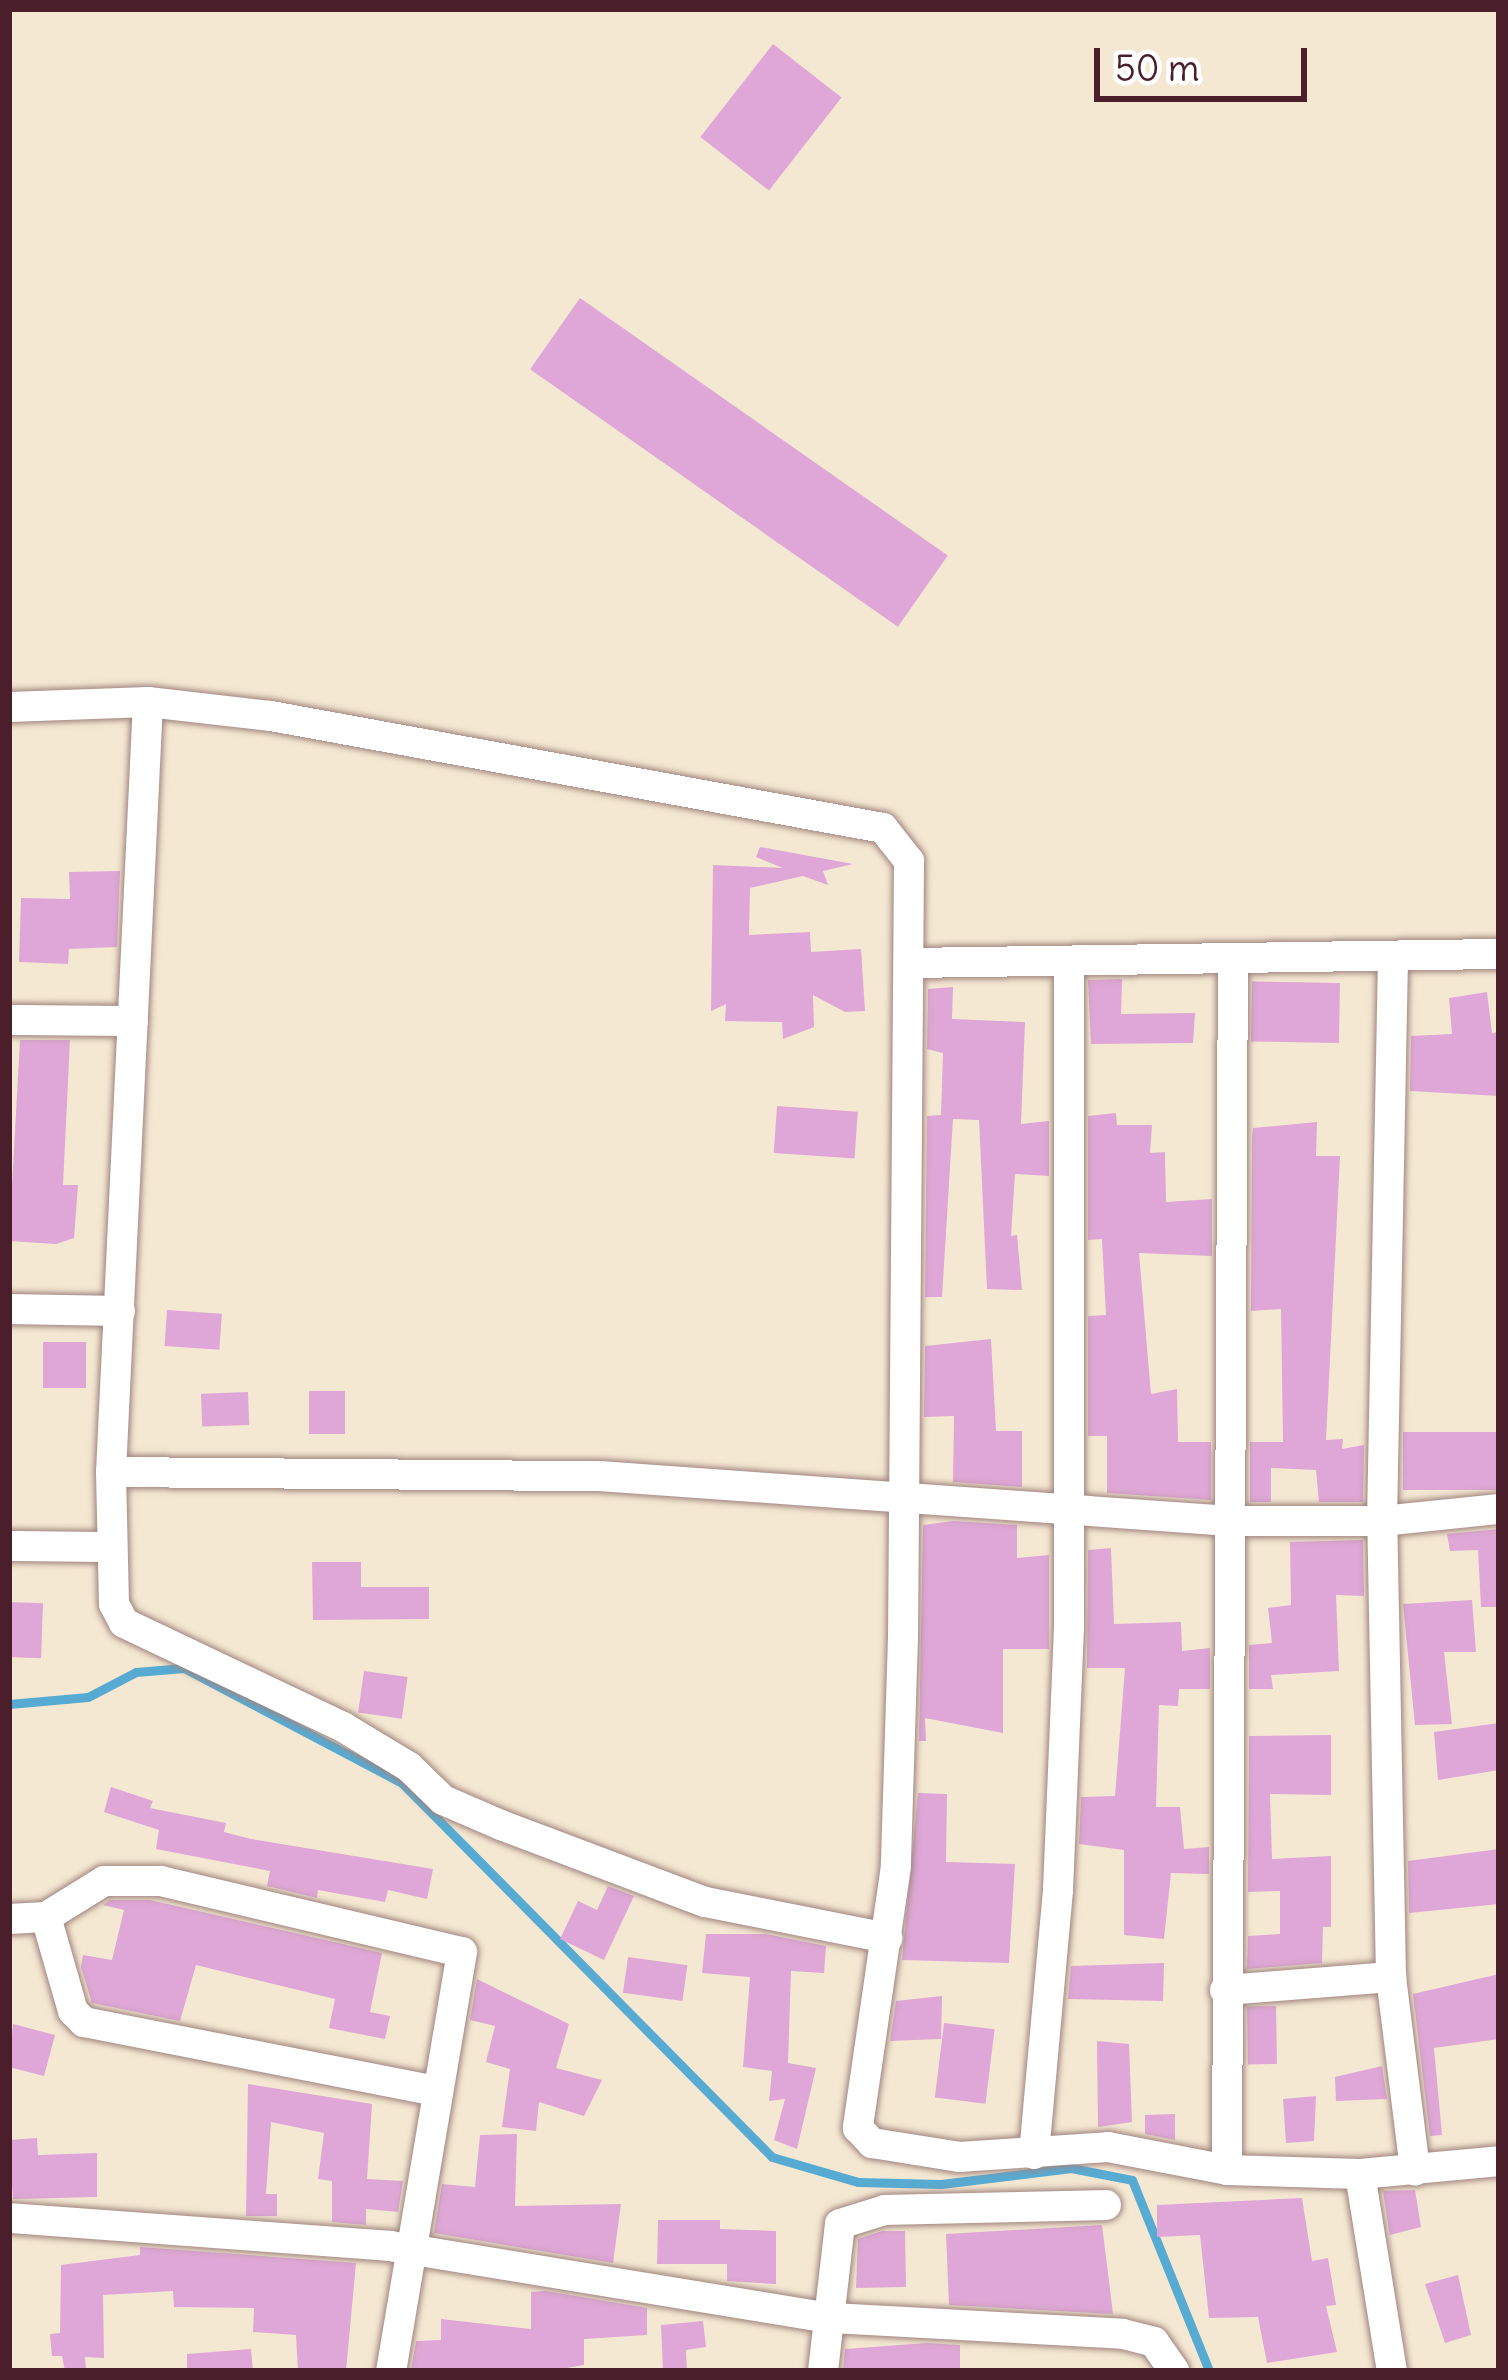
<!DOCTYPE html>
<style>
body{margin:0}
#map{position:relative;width:1508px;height:2380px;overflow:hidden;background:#f5e8d3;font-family:Delius,sans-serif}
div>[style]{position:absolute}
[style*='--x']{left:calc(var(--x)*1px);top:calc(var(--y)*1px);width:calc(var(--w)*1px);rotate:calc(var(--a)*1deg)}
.stream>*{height:9px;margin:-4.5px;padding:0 4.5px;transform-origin:4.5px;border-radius:4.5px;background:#57abd3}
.building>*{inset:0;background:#dea7d7;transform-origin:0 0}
.roads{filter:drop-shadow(0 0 3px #a0847f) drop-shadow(0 0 3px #a0847f)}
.minor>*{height:30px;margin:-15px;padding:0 15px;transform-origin:15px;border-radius:15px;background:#fff}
span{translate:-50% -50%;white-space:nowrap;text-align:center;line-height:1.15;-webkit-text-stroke:9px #fff;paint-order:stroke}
.frame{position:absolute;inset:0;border:12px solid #4a1f2b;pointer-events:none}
.scale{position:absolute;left:1094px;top:48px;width:213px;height:54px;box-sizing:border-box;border:6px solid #4a1f2b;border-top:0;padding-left:15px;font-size:36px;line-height:42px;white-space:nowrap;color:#4a1f2b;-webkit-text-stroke:9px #fff;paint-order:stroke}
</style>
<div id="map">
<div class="stream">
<div style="--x:9;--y:1704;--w:79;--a:-5.1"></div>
<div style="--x:88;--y:1697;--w:54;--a:-27.5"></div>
<div style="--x:136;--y:1672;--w:48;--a:-4.8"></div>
<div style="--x:184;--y:1668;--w:246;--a:27.8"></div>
<div style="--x:402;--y:1783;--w:526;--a:45.31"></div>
<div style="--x:772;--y:2157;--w:90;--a:16.2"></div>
<div style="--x:858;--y:2182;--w:83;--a:1.4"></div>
<div style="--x:941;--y:2184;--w:131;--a:-7"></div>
<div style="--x:1071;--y:2168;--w:62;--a:11.1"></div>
<div style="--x:1132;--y:2180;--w:206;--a:68"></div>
</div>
<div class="building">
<div style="left:773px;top:44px;width:87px;height:118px;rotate:38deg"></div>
<div style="left:580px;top:298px;width:449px;height:87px;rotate:35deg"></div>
<div style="clip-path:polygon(760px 847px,853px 864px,823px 871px,828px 885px,803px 876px,750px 888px,749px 935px,810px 932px,811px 952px,861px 949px,865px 1011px,845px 1012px,813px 995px,814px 1027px,783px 1039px,782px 1022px,725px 1021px,726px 1004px,711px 1011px,713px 865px,783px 868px,756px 857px)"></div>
<div style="clip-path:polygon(120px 871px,117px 947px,69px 949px,68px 964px,19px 962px,21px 898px,70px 899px,69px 872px)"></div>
<div style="clip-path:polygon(1122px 979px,1121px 1014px,1195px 1013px,1193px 1043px,1091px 1044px,1088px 980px)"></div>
<div style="left:1340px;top:983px;width:60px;height:88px;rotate:91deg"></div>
<div style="clip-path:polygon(953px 987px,952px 1019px,1025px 1022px,1021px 1124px,1049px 1121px,1049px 1176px,1015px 1174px,1011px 1236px,1017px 1235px,1022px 1290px,987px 1289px,979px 1120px,953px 1119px,942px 1297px,925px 1297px,927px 1116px,941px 1115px,943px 1053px,927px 1049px,928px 989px)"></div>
<div style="clip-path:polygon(1487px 992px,1492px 1033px,1499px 1032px,1499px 1096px,1410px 1091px,1411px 1036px,1452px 1034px,1449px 998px)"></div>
<div style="clip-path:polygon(20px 1040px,70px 1040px,63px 1185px,78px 1185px,74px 1238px,56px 1244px,9px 1241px)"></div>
<div style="left:777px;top:1106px;width:81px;height:47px;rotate:4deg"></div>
<div style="clip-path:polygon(1116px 1113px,1117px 1125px,1152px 1125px,1150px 1153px,1165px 1152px,1166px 1202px,1212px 1199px,1212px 1256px,1139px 1253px,1151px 1394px,1177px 1389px,1178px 1442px,1211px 1442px,1211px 1500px,1107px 1493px,1107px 1436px,1088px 1436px,1088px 1316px,1106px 1315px,1102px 1239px,1088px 1240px,1088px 1116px)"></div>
<div style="clip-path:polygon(1317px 1122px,1316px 1156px,1340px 1156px,1326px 1440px,1343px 1439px,1342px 1449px,1364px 1445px,1363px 1502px,1319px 1502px,1316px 1470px,1271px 1468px,1271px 1502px,1250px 1502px,1250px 1442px,1283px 1442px,1281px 1309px,1251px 1311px,1252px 1137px,1253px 1128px)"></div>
<div style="left:167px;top:1310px;width:55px;height:36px;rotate:4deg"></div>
<div style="clip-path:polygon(991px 1339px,996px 1431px,1022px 1431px,1022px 1487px,953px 1482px,954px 1416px,924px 1417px,925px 1346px)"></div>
<div style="left:43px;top:1342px;width:43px;height:46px"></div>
<div style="left:309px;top:1391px;width:36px;height:43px"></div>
<div style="left:248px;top:1392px;width:33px;height:47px;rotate:88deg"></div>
<div style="left:1499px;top:1432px;width:58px;height:96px;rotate:90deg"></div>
<div style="clip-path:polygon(953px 1521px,1017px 1525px,1017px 1558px,1049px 1555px,1049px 1649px,1003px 1649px,1003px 1733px,925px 1718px,926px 1741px,919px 1741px,923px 1525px)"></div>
<div style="clip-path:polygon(1499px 1529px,1499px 1607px,1481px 1607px,1478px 1550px,1450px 1551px,1447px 1534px)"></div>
<div style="clip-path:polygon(1363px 1540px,1364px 1596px,1336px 1595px,1339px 1671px,1271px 1675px,1273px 1689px,1249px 1689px,1249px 1645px,1272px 1643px,1268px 1608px,1291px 1605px,1290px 1542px)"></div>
<div style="clip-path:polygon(1111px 1548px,1114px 1624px,1181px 1622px,1182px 1651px,1210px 1648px,1210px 1689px,1179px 1689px,1178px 1706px,1159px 1705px,1156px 1807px,1180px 1807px,1184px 1849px,1209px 1847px,1209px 1874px,1171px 1873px,1164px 1939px,1124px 1935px,1124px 1850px,1079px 1844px,1081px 1797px,1115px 1796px,1125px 1668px,1087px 1668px,1088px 1550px)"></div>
<div style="clip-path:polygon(312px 1562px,361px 1562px,361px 1587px,429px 1587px,429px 1619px,313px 1620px)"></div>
<div style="clip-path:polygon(1472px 1600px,1476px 1652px,1444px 1652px,1452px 1724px,1415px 1725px,1403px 1604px)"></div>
<div style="left:9px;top:1602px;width:34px;height:55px;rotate:2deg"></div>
<div style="left:364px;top:1671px;width:44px;height:42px;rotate:8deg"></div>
<div style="clip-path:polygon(1499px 1723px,1499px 1770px,1438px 1780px,1434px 1732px)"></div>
<div style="clip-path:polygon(1331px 1735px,1331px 1795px,1270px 1794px,1272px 1859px,1331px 1856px,1331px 1927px,1323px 1927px,1322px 1963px,1247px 1969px,1248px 1936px,1280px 1934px,1280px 1891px,1248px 1892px,1249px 1736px)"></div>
<div style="clip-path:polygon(111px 1787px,153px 1801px,150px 1808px,226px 1823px,224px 1832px,251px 1839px,433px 1869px,427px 1899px,388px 1890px,385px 1902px,318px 1890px,317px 1898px,267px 1886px,270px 1871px,156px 1849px,159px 1830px,104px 1812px)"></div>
<div style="clip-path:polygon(918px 1793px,947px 1794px,946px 1862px,1015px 1864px,1009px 1963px,902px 1960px)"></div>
<div style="clip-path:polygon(1499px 1849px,1499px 1904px,1409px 1913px,1408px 1861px)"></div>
<div style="clip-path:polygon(608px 1886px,634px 1896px,604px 1960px,560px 1939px,578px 1901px,597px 1910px)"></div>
<div style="clip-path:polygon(110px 1900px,150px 1900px,382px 1953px,370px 2012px,390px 2016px,385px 2039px,329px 2028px,335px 1999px,196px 1965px,180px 2021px,92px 2003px,81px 1967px,83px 1955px,112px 1960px,124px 1910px,103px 1905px)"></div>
<div style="clip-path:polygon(706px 1934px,766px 1934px,826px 1946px,824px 1973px,791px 1971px,788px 2063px,816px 2068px,797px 2149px,774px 2140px,785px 2099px,769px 2101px,772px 2071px,743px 2067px,750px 1977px,702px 1973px)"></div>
<div style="left:628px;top:1957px;width:60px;height:36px;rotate:8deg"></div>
<div style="clip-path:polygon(1164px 1963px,1163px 2001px,1068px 1999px,1071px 1966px)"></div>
<div style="clip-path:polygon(1499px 1974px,1499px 2039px,1434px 2048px,1442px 2135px,1430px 2136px,1413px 1994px)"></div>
<div style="clip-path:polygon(477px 1979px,569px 2024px,556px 2068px,602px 2080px,584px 2116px,539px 2102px,536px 2131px,502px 2127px,510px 2069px,486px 2062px,495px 2026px,470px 2020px)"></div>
<div style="clip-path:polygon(942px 1996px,941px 2039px,890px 2041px,896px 2001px)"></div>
<div style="left:1276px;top:2006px;width:58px;height:29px;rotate:89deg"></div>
<div style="left:944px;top:2023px;width:51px;height:75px;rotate:7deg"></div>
<div style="clip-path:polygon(13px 2024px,55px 2035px,44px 2076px,9px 2067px)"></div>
<div style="clip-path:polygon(1097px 2041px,1129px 2044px,1132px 2122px,1098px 2127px)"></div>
<div style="clip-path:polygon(1382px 2066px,1387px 2099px,1336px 2101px,1335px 2077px)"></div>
<div style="clip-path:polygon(248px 2084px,372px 2104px,367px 2179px,403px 2181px,398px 2212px,366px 2209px,366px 2225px,332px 2222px,332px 2181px,318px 2179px,324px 2133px,271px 2122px,266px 2194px,277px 2194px,277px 2216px,246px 2216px)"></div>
<div style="clip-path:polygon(1316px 2096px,1314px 2141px,1286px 2143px,1283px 2099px)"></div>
<div style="clip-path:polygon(1175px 2114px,1175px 2140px,1145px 2134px,1145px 2115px)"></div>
<div style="clip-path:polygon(517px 2134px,515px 2206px,621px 2204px,613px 2263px,434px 2233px,442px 2184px,475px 2187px,480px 2135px)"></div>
<div style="clip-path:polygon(37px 2138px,38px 2155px,97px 2153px,97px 2197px,13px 2199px,9px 2140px)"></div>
<div style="clip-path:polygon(1415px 2190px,1421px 2227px,1390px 2235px,1394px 2263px,1383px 2191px)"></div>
<div style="clip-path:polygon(1302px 2198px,1312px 2261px,1328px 2258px,1336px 2305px,1326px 2306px,1337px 2352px,1267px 2363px,1258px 2317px,1209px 2318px,1200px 2235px,1157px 2237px,1157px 2205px)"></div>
<div style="clip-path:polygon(658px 2220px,720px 2220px,720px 2229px,776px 2231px,776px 2284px,727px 2281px,727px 2264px,657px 2264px)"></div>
<div style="clip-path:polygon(1102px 2225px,1113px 2314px,949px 2305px,946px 2234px)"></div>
<div style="clip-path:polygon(882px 2231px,905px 2231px,906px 2287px,856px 2288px,858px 2239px)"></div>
<div style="clip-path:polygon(140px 2247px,356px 2263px,346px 2371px,298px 2371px,296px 2335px,253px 2332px,254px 2308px,174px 2307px,173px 2291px,103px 2295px,104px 2358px,85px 2357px,86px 2371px,65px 2371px,62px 2356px,52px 2356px,50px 2334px,60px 2333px,61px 2265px,140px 2255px)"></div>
<div style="clip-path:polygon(1458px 2275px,1471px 2335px,1445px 2343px,1425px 2284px)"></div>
<div style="clip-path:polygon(546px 2291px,647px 2308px,647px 2335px,584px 2339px,584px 2365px,549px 2371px,411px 2370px,416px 2341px,441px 2340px,441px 2319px,531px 2329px,531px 2292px)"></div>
<div style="clip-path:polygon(703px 2321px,706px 2347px,686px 2350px,687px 2371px,663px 2371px,661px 2325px)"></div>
<div style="clip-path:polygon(927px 2343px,960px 2345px,960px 2371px,843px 2371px,845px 2349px)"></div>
<div style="clip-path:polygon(251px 2349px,253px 2371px,187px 2371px,187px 2354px)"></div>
</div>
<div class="roads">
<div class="minor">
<div style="--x:148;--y:702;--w:771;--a:92.75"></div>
<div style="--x:111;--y:1472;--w:132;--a:88.7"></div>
<div style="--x:114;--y:1604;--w:21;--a:62"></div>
<div style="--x:124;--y:1623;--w:242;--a:25.4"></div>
<div style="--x:343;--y:1727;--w:77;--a:31.2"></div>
<div style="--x:409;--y:1767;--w:47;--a:44.1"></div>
<div style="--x:443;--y:1800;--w:63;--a:23.3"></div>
<div style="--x:501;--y:1825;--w:218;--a:20.7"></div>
<div style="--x:705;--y:1902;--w:186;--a:11.2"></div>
<div style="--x:9;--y:707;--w:139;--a:-2.1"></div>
<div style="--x:148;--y:702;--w:124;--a:6.5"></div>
<div style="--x:271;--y:716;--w:622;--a:10.37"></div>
<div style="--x:883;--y:828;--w:42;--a:51.8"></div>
<div style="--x:909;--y:861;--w:776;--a:90.44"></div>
<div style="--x:903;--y:1637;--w:229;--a:91.8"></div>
<div style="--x:896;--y:1866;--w:265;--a:98.3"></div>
<div style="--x:858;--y:2128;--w:21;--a:47"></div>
<div style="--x:872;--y:2143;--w:88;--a:9.1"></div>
<div style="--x:959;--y:2157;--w:149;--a:-3.8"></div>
<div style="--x:1108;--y:2147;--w:121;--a:10.9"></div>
<div style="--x:1227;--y:2170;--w:133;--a:1.7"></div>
<div style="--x:1360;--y:2174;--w:140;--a:-5.3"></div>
<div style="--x:910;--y:963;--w:589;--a:-0.88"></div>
<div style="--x:9;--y:1020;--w:124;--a:0.5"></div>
<div style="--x:9;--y:1309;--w:111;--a:1"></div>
<div style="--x:111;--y:1472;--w:488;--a:0.5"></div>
<div style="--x:599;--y:1476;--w:633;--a:4.08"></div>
<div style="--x:1230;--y:1521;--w:152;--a:0"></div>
<div style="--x:1382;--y:1521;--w:118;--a:-5.9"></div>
<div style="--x:9;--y:1546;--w:102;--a:0.6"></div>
<div style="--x:46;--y:1917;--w:98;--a:74"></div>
<div style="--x:73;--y:2011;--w:16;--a:45"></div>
<div style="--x:84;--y:2022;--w:358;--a:11.1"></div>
<div style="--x:9;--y:1919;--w:37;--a:-3"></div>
<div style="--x:46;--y:1917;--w:68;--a:-31.8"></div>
<div style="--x:104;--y:1881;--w:57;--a:0"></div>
<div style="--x:161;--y:1881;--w:309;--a:13.3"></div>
<div style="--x:462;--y:1952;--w:425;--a:99.6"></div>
<div style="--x:1391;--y:1977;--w:456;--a:-91.1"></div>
<div style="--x:1382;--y:1521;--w:565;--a:-88.88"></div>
<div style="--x:1225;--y:1990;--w:167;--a:-4.5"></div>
<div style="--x:1391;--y:1977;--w:195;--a:82.9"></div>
<div style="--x:1034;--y:2154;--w:265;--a:-84.8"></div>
<div style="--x:1058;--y:1890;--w:262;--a:-87.6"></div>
<div style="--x:1069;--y:1628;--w:665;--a:-90"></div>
<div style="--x:1227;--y:2170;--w:1208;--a:-89.72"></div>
<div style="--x:1360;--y:2174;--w:200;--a:80.8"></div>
<div style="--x:9;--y:2218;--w:382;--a:4.2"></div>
<div style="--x:390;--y:2246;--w:448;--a:9.3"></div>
<div style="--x:832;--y:2318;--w:291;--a:3.1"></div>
<div style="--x:1123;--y:2334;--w:32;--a:14"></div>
<div style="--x:1154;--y:2342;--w:35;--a:55"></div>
<div style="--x:823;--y:2371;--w:148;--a:-83.4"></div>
<div style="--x:840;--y:2224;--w:47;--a:-17.3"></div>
<div style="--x:885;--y:2210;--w:221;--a:-1.3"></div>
</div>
</div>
<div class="frame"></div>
<div class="scale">50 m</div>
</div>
